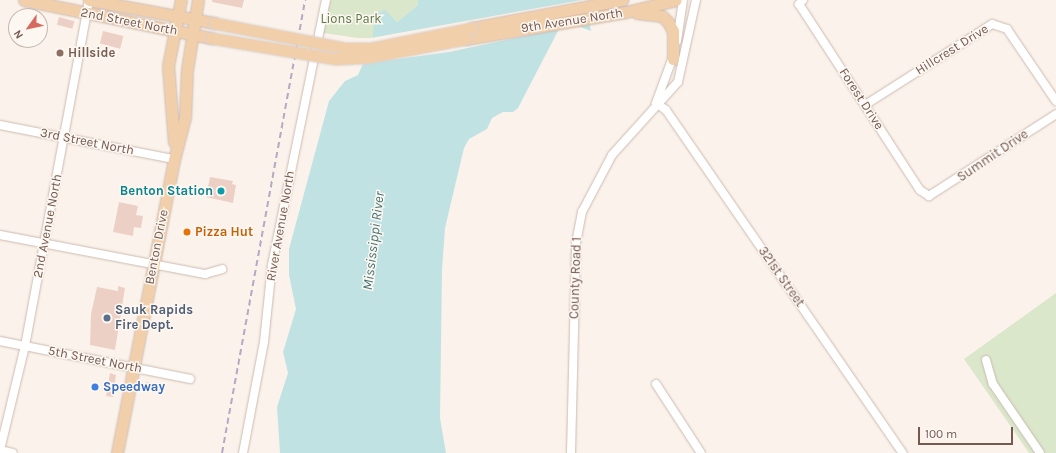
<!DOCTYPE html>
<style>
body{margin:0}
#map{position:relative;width:1056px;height:453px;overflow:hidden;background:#fbf3eb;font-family:Karla,sans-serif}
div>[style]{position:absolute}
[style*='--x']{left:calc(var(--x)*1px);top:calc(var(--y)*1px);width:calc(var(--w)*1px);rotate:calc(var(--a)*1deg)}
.green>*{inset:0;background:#dae7ca}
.water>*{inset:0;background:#c1e2e3}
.pier>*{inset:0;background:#fbf3eb}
.building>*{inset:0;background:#edd0c5;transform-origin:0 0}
.roads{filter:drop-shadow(0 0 1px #ccbab2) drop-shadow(0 0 1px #ccbab2)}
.minor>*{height:8px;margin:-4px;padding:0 4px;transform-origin:4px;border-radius:4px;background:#fff}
.major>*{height:11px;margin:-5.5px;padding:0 5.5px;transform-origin:5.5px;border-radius:5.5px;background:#f2cfab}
.rail>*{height:2px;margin-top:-1px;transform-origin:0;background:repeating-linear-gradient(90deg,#b5a9c4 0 6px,transparent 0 10px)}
.bridges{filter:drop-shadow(0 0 1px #d8d1ce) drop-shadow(0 0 1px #d8d1ce)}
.major-bridge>*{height:11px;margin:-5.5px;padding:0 5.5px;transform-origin:5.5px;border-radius:5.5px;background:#f2cfab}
.dots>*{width:11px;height:11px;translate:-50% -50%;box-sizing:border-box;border:2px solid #fdf7f1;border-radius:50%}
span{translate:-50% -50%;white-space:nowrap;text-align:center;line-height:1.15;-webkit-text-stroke:3px #fdf7f1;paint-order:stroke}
.park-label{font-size:13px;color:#5d784a}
.street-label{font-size:13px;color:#735950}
.education-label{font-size:13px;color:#785e54;font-weight:700}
.left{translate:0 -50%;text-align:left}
.culture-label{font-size:13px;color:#0d838f;font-weight:700}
.right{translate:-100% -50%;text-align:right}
.food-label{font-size:13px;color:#c56008;font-weight:700}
.service-label{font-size:13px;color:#4e5e75;font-weight:700}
.shop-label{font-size:13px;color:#366cbe;font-weight:700}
.water-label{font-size:14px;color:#457476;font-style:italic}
.north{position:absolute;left:8px;top:8px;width:40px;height:40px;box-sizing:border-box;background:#fdf7f1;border:1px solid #c6b8b1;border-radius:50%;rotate:237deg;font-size:11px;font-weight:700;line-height:16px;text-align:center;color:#735950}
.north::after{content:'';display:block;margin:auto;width:14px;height:18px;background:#d76a5e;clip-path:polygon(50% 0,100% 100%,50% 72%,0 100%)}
.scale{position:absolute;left:918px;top:427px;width:95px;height:18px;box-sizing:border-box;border:2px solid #735950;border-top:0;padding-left:5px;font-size:12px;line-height:14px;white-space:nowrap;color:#735950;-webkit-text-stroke:3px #fdf7f1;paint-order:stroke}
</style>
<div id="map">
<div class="green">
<div style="clip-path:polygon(331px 0,418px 0,418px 5px,397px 22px,375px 30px,373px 38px,358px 38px,323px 33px)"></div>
<div style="clip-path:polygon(1056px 293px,1056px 453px,1029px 453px,964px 359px)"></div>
</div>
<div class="water">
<div style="clip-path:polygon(418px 0,591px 0,588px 16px,591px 31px,578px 26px,559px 29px,518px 108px,513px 112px,503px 112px,492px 118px,487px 129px,469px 139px,464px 148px,445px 228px,442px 270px,440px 418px,446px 453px,280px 453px,277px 407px,288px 373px,283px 352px,296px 309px,289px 275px,289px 249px,329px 101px,345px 81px,358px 75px,372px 43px,375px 14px,385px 10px,397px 22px,418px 5px)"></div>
</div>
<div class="pier">
<div style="clip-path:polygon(582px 0,593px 0,591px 22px,449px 52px,360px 64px,371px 38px)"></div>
</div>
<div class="building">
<div style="clip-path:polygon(212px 0,244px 0,242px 8px,212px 2px)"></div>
<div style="left:59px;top:17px;width:16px;height:8px;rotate:15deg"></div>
<div style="left:103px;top:31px;width:21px;height:13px;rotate:14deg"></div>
<div style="clip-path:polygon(210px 177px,233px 181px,232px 184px,236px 185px,233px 203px,206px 197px)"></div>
<div style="clip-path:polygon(119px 202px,138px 206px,136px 215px,143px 216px,141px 228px,134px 227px,133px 236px,113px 232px)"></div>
<div style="clip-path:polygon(118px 286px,125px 288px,115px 350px,90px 345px,91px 314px,97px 287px,118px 291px)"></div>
<div style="clip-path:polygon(110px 373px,116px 375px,113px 397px,106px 396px)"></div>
<div style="left:146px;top:382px;width:18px;height:6px;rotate:9deg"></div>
</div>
<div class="roads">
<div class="minor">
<div style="--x:803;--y:0;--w:6;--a:135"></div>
<div style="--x:799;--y:4;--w:222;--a:57"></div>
<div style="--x:920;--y:190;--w:11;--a:34"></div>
<div style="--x:929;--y:196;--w:151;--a:-32.8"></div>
<div style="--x:677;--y:41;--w:41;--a:-81.7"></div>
<div style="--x:656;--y:103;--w:12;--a:35"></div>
<div style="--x:666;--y:110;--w:417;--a:55.4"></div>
<div style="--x:656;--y:103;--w:52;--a:-69.8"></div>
<div style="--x:865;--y:105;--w:151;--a:-32.5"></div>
<div style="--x:992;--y:24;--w:16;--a:18"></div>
<div style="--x:1007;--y:29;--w:87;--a:55.8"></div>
<div style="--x:0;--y:125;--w:177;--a:11.1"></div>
<div style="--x:0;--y:235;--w:209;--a:10.8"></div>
<div style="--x:205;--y:274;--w:18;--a:-16"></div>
<div style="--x:0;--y:341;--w:194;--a:11.3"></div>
<div style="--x:986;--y:360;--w:25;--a:74"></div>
<div style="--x:993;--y:384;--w:83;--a:55.7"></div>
<div style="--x:656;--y:384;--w:82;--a:56.9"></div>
<div style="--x:0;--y:450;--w:107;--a:-76.5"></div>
<div style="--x:25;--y:346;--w:352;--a:-79.5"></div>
<div style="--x:0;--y:450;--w:13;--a:13"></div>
<div style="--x:243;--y:453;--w:113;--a:-79.3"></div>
<div style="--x:264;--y:342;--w:77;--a:-84.1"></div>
<div style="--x:272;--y:265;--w:270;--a:-78.5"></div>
<div style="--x:571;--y:453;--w:210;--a:-88.6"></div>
<div style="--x:576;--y:243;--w:32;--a:-79"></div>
<div style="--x:582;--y:212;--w:64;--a:-62.2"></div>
<div style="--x:612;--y:155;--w:98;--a:-47.9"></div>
<div style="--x:678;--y:82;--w:84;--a:-77.6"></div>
</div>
<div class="major">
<div style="--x:24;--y:0;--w:191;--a:11.5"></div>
<div style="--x:89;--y:0;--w:127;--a:10.4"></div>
<div style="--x:637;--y:13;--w:25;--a:7"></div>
<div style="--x:662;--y:16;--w:8;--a:45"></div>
<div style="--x:668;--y:22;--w:10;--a:61"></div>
<div style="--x:673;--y:31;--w:28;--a:90"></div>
<div style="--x:472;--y:28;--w:153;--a:-10.6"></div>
<div style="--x:466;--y:39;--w:162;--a:-9.6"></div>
<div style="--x:626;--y:12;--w:51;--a:-13.5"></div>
<div style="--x:174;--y:142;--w:76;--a:-94.5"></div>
<div style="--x:168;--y:66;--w:67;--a:-78.9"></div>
<div style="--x:117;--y:453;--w:298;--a:-79"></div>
<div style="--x:174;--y:160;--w:44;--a:-75.7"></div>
<div style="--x:185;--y:117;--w:47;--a:-87.6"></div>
<div style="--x:187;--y:70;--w:71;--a:-81.1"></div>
</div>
</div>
<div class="rail">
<div style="--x:222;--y:453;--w:461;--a:-79.6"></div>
</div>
<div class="bridges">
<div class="major-bridge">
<div style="--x:214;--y:23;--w:132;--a:10.9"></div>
<div style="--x:344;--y:48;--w:28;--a:0"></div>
<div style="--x:372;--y:48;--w:102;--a:-11.3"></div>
<div style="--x:211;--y:38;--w:127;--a:9.5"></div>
<div style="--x:336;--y:59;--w:33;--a:-3"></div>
<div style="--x:369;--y:57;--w:99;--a:-10.5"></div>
</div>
</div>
<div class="dots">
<div style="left:60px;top:53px;background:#8d6e63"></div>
<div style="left:221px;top:191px;background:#0f9aa8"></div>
<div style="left:187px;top:232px;background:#e8710a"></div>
<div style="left:107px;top:318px;background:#5c6f8a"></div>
<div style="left:95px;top:387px;background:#3f7fe0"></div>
</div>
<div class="park-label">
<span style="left:351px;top:19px">Lions Park</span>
</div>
<div class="street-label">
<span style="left:572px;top:21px;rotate:-9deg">9th Avenue North</span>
<span style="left:129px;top:22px;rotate:11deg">2nd Street North</span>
<span style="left:952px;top:50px;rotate:-32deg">Hillcrest Drive</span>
<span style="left:861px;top:99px;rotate:57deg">Forest Drive</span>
<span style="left:87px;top:142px;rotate:11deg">3rd Street North</span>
<span style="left:993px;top:156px;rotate:-34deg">Summit Drive</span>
<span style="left:48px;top:226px;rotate:-79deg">2nd Avenue North</span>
<span style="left:281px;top:226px;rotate:-80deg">River Avenue North</span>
<span style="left:157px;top:247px;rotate:-79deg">Benton Drive</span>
<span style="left:781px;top:277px;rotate:55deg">321st Street</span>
<span style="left:576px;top:278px;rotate:-88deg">County Road 1</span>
<span style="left:95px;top:360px;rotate:11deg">5th Street North</span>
</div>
<div class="education-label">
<span class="left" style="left:68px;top:53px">Hillside</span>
</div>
<div class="culture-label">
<span class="right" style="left:213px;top:191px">Benton Station</span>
</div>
<div class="food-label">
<span class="left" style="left:195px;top:232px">Pizza Hut</span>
</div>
<div class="service-label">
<span class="left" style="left:115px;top:318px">Sauk Rapids<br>Fire Dept.</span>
</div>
<div class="shop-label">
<span class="left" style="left:103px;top:387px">Speedway</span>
</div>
<div class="water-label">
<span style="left:374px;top:241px;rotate:-83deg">Mississippi River</span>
</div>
<div class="north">N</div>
<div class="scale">100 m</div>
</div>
